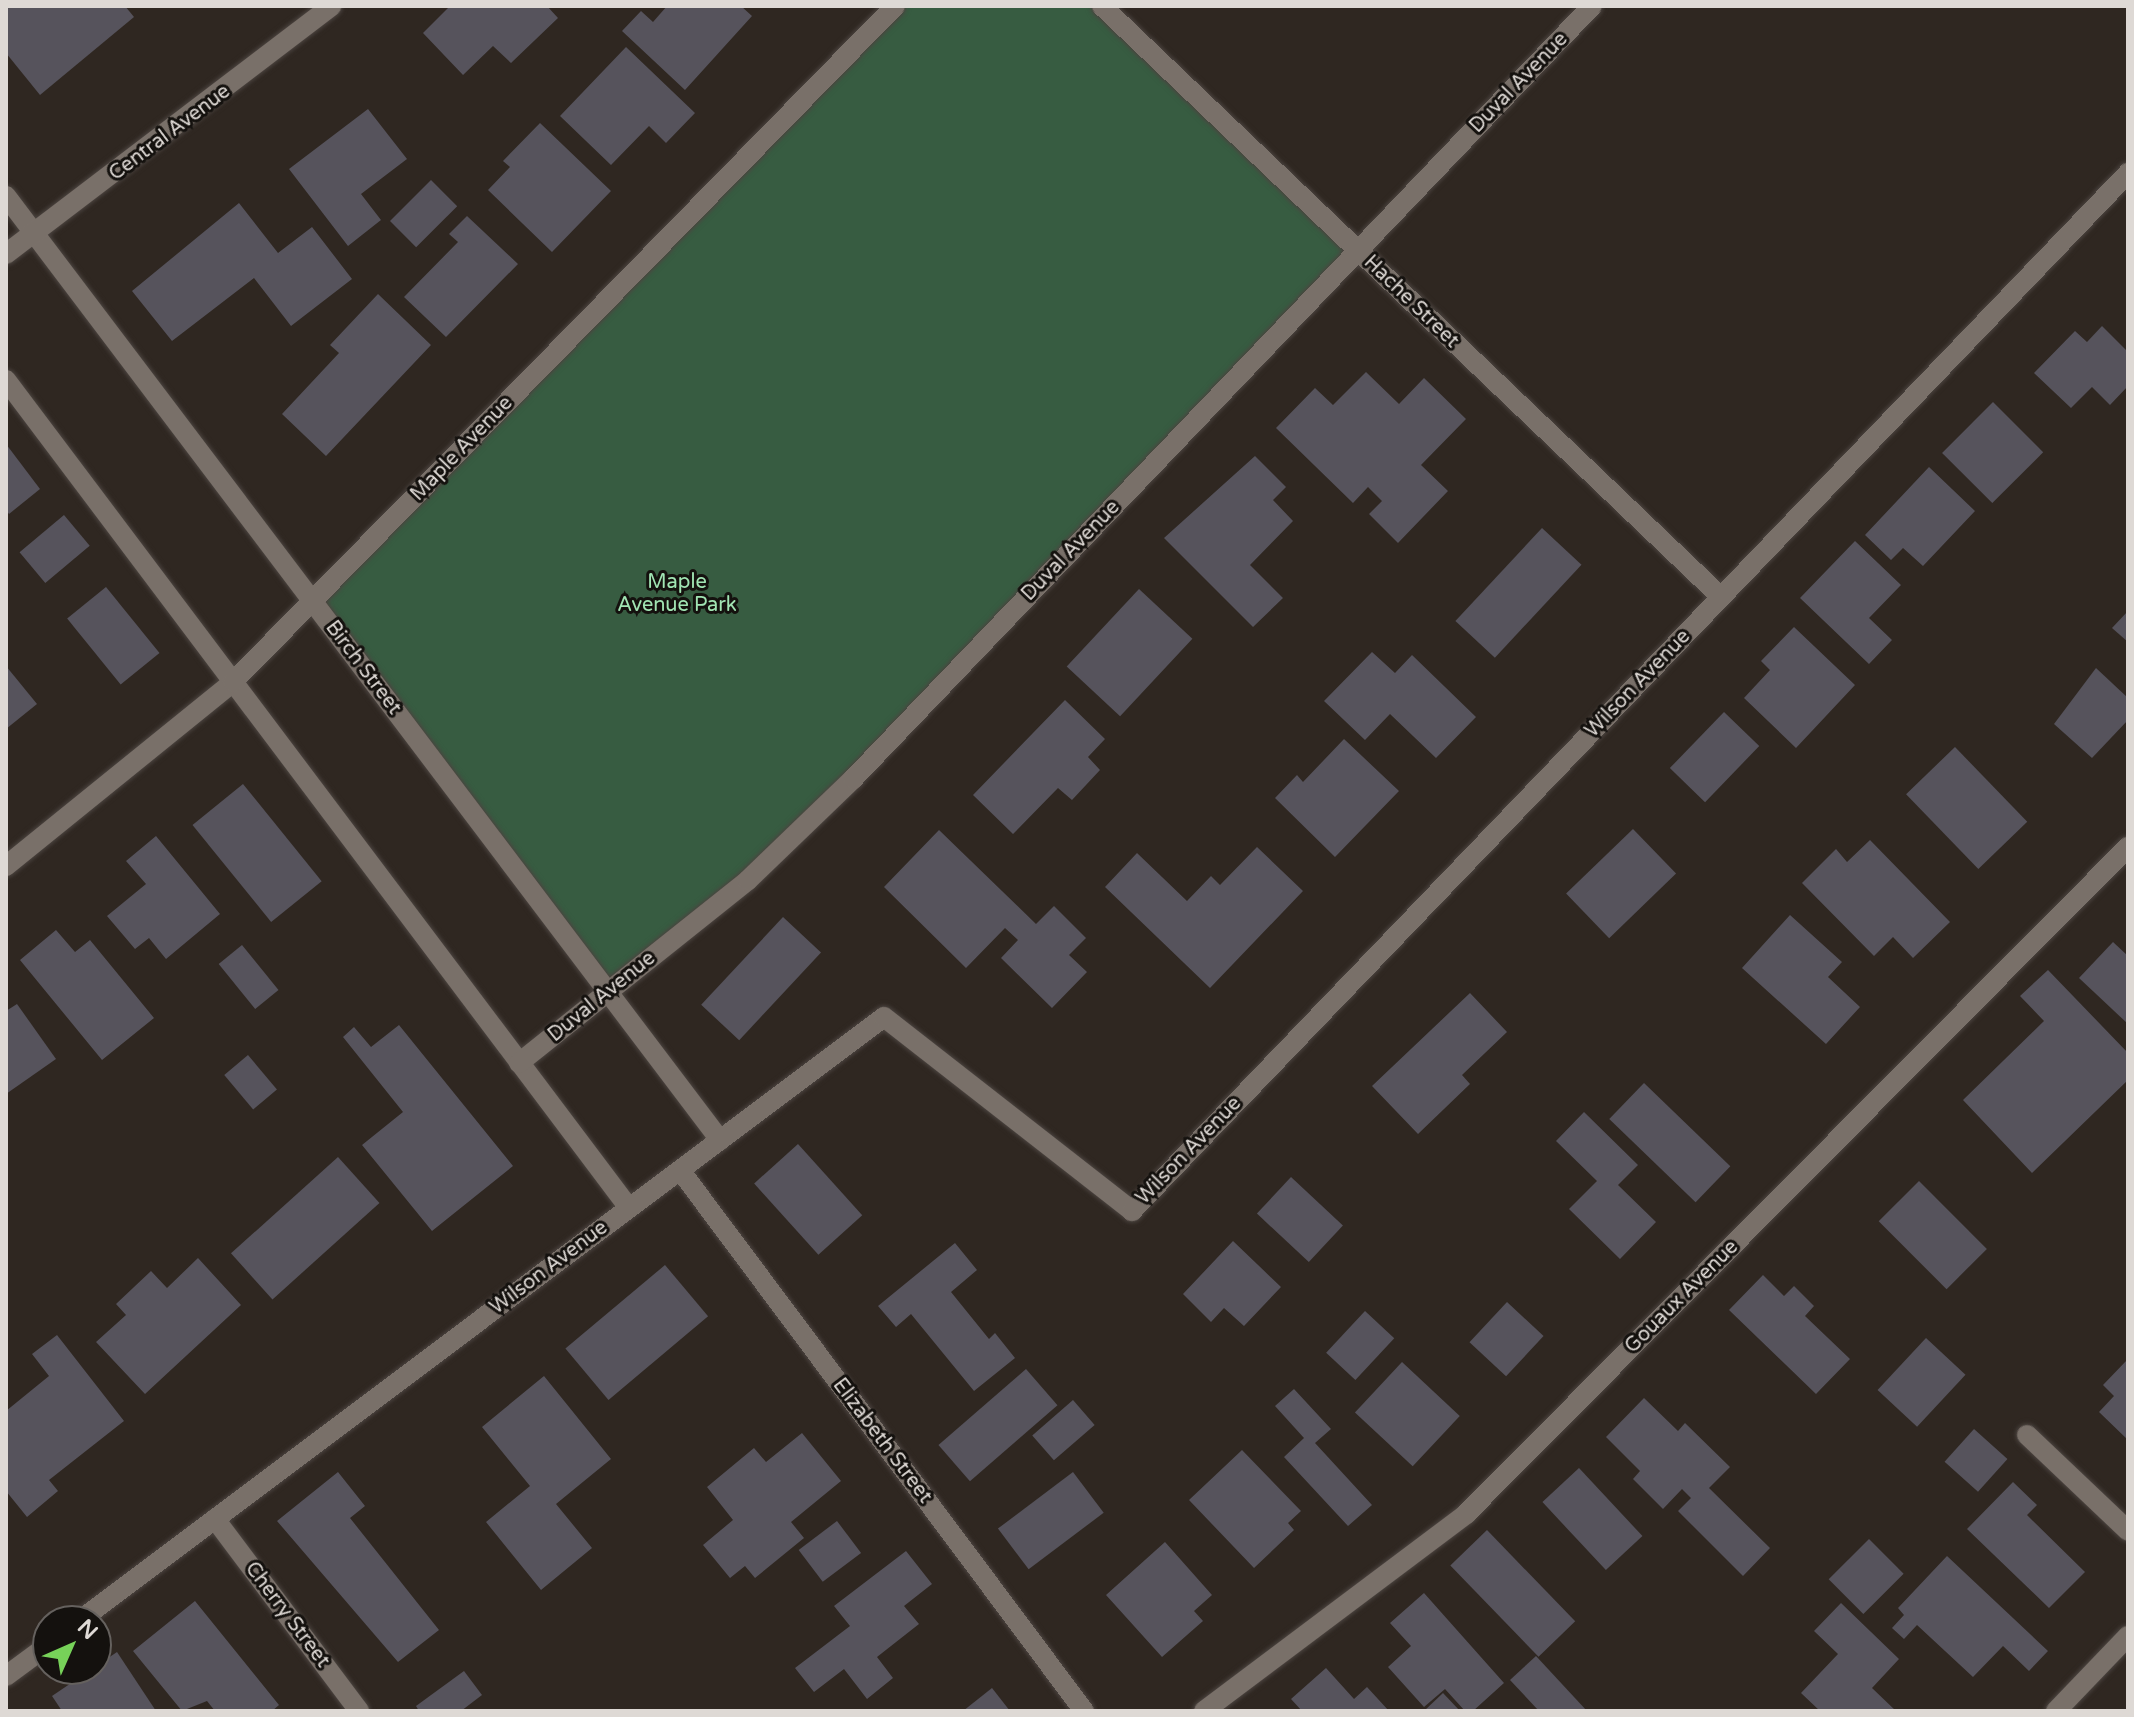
<!DOCTYPE html>
<style>
body{margin:0}
#map{position:relative;width:2134px;height:1717px;overflow:hidden;background:#2f2721;font-family:"Varela Round",sans-serif}
div>[style]{position:absolute}
[style*='--x']{left:calc(var(--x)*1px);top:calc(var(--y)*1px);width:calc(var(--w)*1px);rotate:calc(var(--a)*1deg)}
.green>*{inset:0;background:#375c41}
.building>*{inset:0;background:#56535c;transform-origin:0 0}
.roads{filter:drop-shadow(0 0 2px #4b4440) drop-shadow(0 0 2px #4b4440)}
.street>*{height:20px;margin:-10px;padding:0 10px;transform-origin:10px;border-radius:10px;background:#797069}
span{translate:-50% -50%;white-space:nowrap;text-align:center;line-height:1.15;-webkit-text-stroke:6px #14110e;paint-order:stroke}
.street-label{font-size:20px;color:#ded9d5}
.park-label{font-size:20px;color:#a1e5b3}
.frame{position:absolute;inset:0;border:8px solid #ded9d5;pointer-events:none}
.north{position:absolute;left:32px;top:1605px;width:80px;height:80px;box-sizing:border-box;background:#14110e;border:2px solid #65615e;border-radius:50%;rotate:45deg;font-size:22px;font-weight:700;line-height:32px;text-align:center;color:#ded9d5}
.north::after{content:'';display:block;margin:auto;width:28px;height:36px;background:#77d259;clip-path:polygon(50% 0,100% 100%,50% 72%,0 100%)}
</style>
<div id="map">
<div class="green">
<div style="clip-path:polygon(895px 6px,1102px 6px,1358px 251px,853px 779px,608px 992px,313px 602px)"></div>
</div>
<div class="building">
<div style="clip-path:polygon(6px 6px,125px 6px,134px 17px,40px 95px,6px 53px)"></div>
<div style="clip-path:polygon(450px 6px,547px 6px,558px 18px,511px 63px,493px 46px,463px 75px,423px 33px)"></div>
<div style="clip-path:polygon(667px 6px,741px 6px,752px 16px,685px 90px,622px 31px,641px 11px,653px 22px)"></div>
<div style="clip-path:polygon(626px 47px,695px 113px,666px 143px,649px 126px,611px 165px,560px 116px)"></div>
<div style="clip-path:polygon(368px 109px,407px 159px,361px 194px,381px 220px,348px 246px,289px 169px)"></div>
<div style="clip-path:polygon(540px 123px,611px 191px,552px 252px,488px 190px,510px 167px,503px 161px)"></div>
<div style="left:431px;top:180px;width:37px;height:58px;rotate:45deg"></div>
<div style="clip-path:polygon(239px 203px,278px 253px,312px 227px,352px 279px,291px 326px,254px 278px,172px 341px,132px 291px)"></div>
<div style="clip-path:polygon(467px 216px,518px 264px,446px 337px,404px 297px,458px 242px,449px 234px)"></div>
<div style="clip-path:polygon(378px 294px,431px 345px,326px 456px,282px 414px,339px 353px,330px 345px)"></div>
<div style="clip-path:polygon(2102px 326px,2128px 352px,2128px 386px,2110px 405px,2092px 387px,2071px 408px,2034px 373px,2075px 331px,2087px 342px)"></div>
<div style="clip-path:polygon(1366px 372px,1399px 404px,1424px 378px,1466px 419px,1421px 465px,1448px 491px,1398px 543px,1369px 514px,1382px 501px,1368px 487px,1353px 503px,1276px 428px,1315px 388px,1333px 405px)"></div>
<div style="left:1993px;top:402px;width:71px;height:72px;rotate:45deg"></div>
<div style="clip-path:polygon(6px 444px,40px 489px,9px 514px,6px 510px)"></div>
<div style="clip-path:polygon(1255px 456px,1286px 487px,1273px 500px,1293px 521px,1250px 565px,1283px 598px,1253px 627px,1164px 538px)"></div>
<div style="clip-path:polygon(1929px 467px,1975px 511px,1923px 566px,1903px 548px,1891px 560px,1865px 535px)"></div>
<div style="left:64px;top:515px;width:40px;height:58px;rotate:50deg"></div>
<div style="left:1542px;top:528px;width:54px;height:127px;rotate:43deg"></div>
<div style="clip-path:polygon(1855px 541px,1901px 585px,1869px 618px,1892px 640px,1869px 664px,1800px 598px)"></div>
<div style="left:106px;top:587px;width:85px;height:50px;rotate:51deg"></div>
<div style="left:1139px;top:589px;width:73px;height:106px;rotate:43deg"></div>
<div style="clip-path:polygon(2128px 611px,2128px 642px,2112px 628px)"></div>
<div style="clip-path:polygon(1794px 627px,1855px 685px,1796px 748px,1744px 698px,1770px 670px,1761px 661px)"></div>
<div style="clip-path:polygon(1372px 652px,1395px 673px,1412px 655px,1476px 717px,1436px 758px,1390px 714px,1365px 740px,1324px 701px)"></div>
<div style="clip-path:polygon(6px 666px,37px 704px,6px 729px)"></div>
<div style="clip-path:polygon(2096px 668px,2128px 698px,2128px 720px,2092px 758px,2054px 724px)"></div>
<div style="clip-path:polygon(1065px 700px,1105px 739px,1088px 757px,1100px 770px,1072px 800px,1058px 788px,1013px 834px,973px 795px)"></div>
<div style="left:1724px;top:712px;width:49px;height:78px;rotate:44deg"></div>
<div style="clip-path:polygon(1344px 739px,1399px 791px,1335px 857px,1275px 798px,1297px 775px,1303px 782px)"></div>
<div style="left:1955px;top:747px;width:104px;height:68px;rotate:46deg"></div>
<div style="left:243px;top:784px;width:125px;height:65px;rotate:51deg"></div>
<div style="left:1633px;top:829px;width:62px;height:93px;rotate:46deg"></div>
<div style="clip-path:polygon(939px 830px,1036px 924px,1054px 906px,1086px 938px,1069px 955px,1087px 972px,1052px 1008px,1001px 958px,1018px 940px,1005px 928px,966px 968px,884px 887px)"></div>
<div style="clip-path:polygon(156px 836px,220px 914px,166px 959px,149px 938px,135px 949px,107px 916px,146px 884px,126px 861px)"></div>
<div style="clip-path:polygon(1870px 840px,1950px 922px,1913px 958px,1893px 937px,1874px 956px,1802px 883px,1836px 849px,1847px 862px)"></div>
<div style="clip-path:polygon(1257px 847px,1303px 891px,1210px 988px,1105px 887px,1137px 853px,1187px 901px,1211px 876px,1220px 885px)"></div>
<div style="clip-path:polygon(1790px 915px,1842px 962px,1828px 977px,1860px 1007px,1826px 1044px,1742px 968px)"></div>
<div style="left:783px;top:917px;width:52px;height:120px;rotate:43deg"></div>
<div style="clip-path:polygon(56px 930px,75px 952px,90px 940px,154px 1018px,102px 1060px,20px 960px)"></div>
<div style="clip-path:polygon(2113px 942px,2128px 956px,2128px 1024px,2079px 978px)"></div>
<div style="left:242px;top:945px;width:58px;height:30px;rotate:51deg"></div>
<div style="clip-path:polygon(2048px 970px,2128px 1053px,2128px 1080px,2032px 1173px,1963px 1100px,2044px 1021px,2020px 996px)"></div>
<div style="clip-path:polygon(1470px 993px,1507px 1032px,1462px 1075px,1470px 1084px,1418px 1134px,1372px 1086px)"></div>
<div style="clip-path:polygon(17px 1004px,56px 1059px,6px 1094px,6px 1011px)"></div>
<div style="clip-path:polygon(399px 1025px,513px 1166px,432px 1231px,362px 1145px,403px 1112px,343px 1037px,354px 1027px,371px 1047px)"></div>
<div style="left:248px;top:1055px;width:45px;height:31px;rotate:50deg"></div>
<div style="left:1644px;top:1083px;width:120px;height:50px;rotate:44deg"></div>
<div style="clip-path:polygon(1584px 1112px,1638px 1165px,1618px 1185px,1656px 1222px,1620px 1259px,1569px 1209px,1597px 1181px,1556px 1141px)"></div>
<div style="left:798px;top:1144px;width:96px;height:59px;rotate:48deg"></div>
<div style="left:338px;top:1157px;width:62px;height:144px;rotate:48deg"></div>
<div style="left:1291px;top:1177px;width:71px;height:50px;rotate:43deg"></div>
<div style="left:1919px;top:1181px;width:96px;height:57px;rotate:45deg"></div>
<div style="clip-path:polygon(1233px 1241px,1281px 1287px,1244px 1326px,1224px 1308px,1211px 1322px,1183px 1294px)"></div>
<div style="clip-path:polygon(955px 1243px,977px 1270px,951px 1292px,989px 1339px,995px 1333px,1015px 1358px,974px 1391px,911px 1314px,896px 1327px,878px 1306px)"></div>
<div style="clip-path:polygon(198px 1258px,241px 1305px,145px 1394px,96px 1342px,126px 1315px,116px 1304px,151px 1271px,167px 1288px)"></div>
<div style="left:665px;top:1265px;width:67px;height:130px;rotate:50deg"></div>
<div style="clip-path:polygon(1763px 1275px,1784px 1296px,1794px 1286px,1814px 1306px,1805px 1316px,1850px 1359px,1816px 1394px,1729px 1310px)"></div>
<div style="left:1507px;top:1302px;width:50px;height:55px;rotate:43deg"></div>
<div style="left:1365px;top:1311px;width:40px;height:57px;rotate:43deg"></div>
<div style="clip-path:polygon(57px 1335px,124px 1421px,49px 1480px,58px 1491px,27px 1517px,6px 1491px,6px 1411px,49px 1376px,32px 1354px)"></div>
<div style="left:1926px;top:1338px;width:54px;height:71px;rotate:43deg"></div>
<div style="clip-path:polygon(2127px 1360px,2128px 1361px,2128px 1440px,2099px 1412px,2114px 1396px,2103px 1385px)"></div>
<div style="left:1402px;top:1362px;width:79px;height:69px;rotate:43deg"></div>
<div style="left:1026px;top:1369px;width:48px;height:116px;rotate:49deg"></div>
<div style="clip-path:polygon(544px 1376px,611px 1459px,556px 1504px,592px 1548px,541px 1590px,486px 1522px,530px 1486px,482px 1427px)"></div>
<div style="clip-path:polygon(1294px 1389px,1331px 1429px,1315px 1443px,1372px 1505px,1348px 1526px,1284px 1457px,1304px 1438px,1275px 1406px)"></div>
<div style="clip-path:polygon(1644px 1398px,1678px 1431px,1685px 1423px,1730px 1467px,1709px 1488px,1770px 1548px,1743px 1576px,1678px 1511px,1691px 1498px,1682px 1489px,1663px 1509px,1633px 1479px,1640px 1471px,1606px 1437px)"></div>
<div style="left:1073px;top:1400px;width:33px;height:54px;rotate:49deg"></div>
<div style="left:1974px;top:1429px;width:45px;height:44px;rotate:42deg"></div>
<div style="clip-path:polygon(802px 1433px,841px 1481px,791px 1522px,804px 1538px,755px 1578px,745px 1566px,730px 1578px,703px 1545px,733px 1520px,707px 1487px,754px 1448px,766px 1462px)"></div>
<div style="clip-path:polygon(1242px 1450px,1301px 1511px,1288px 1523px,1294px 1530px,1254px 1568px,1189px 1500px)"></div>
<div style="left:1579px;top:1468px;width:93px;height:50px;rotate:47deg"></div>
<div style="clip-path:polygon(338px 1472px,365px 1506px,350px 1518px,439px 1630px,398px 1662px,277px 1521px)"></div>
<div style="left:1073px;top:1472px;width:51px;height:94px;rotate:53deg"></div>
<div style="clip-path:polygon(2013px 1482px,2037px 1505px,2027px 1515px,2085px 1572px,2049px 1608px,1967px 1529px)"></div>
<div style="left:837px;top:1521px;width:40px;height:48px;rotate:53deg"></div>
<div style="left:1487px;top:1530px;width:127px;height:51px;rotate:46deg"></div>
<div style="left:1869px;top:1539px;width:49px;height:57px;rotate:45deg"></div>
<div style="clip-path:polygon(1165px 1542px,1212px 1595px,1194px 1611px,1203px 1621px,1162px 1657px,1106px 1595px)"></div>
<div style="clip-path:polygon(906px 1551px,932px 1584px,904px 1606px,919px 1624px,877px 1657px,893px 1678px,867px 1699px,844px 1669px,814px 1692px,795px 1668px,850px 1626px,834px 1606px)"></div>
<div style="clip-path:polygon(1947px 1556px,2048px 1651px,2029px 1671px,2003px 1646px,1973px 1677px,1917px 1625px,1904px 1639px,1892px 1628px,1904px 1615px,1898px 1608px)"></div>
<div style="clip-path:polygon(1424px 1593px,1504px 1683px,1473px 1711px,1465px 1711px,1445px 1689px,1424px 1707px,1388px 1667px,1411px 1646px,1390px 1623px)"></div>
<div style="clip-path:polygon(195px 1601px,279px 1705px,272px 1711px,215px 1711px,207px 1701px,182px 1711px,133px 1651px)"></div>
<div style="clip-path:polygon(1841px 1603px,1899px 1659px,1872px 1688px,1896px 1711px,1820px 1711px,1801px 1693px,1838px 1654px,1814px 1631px)"></div>
<div style="clip-path:polygon(117px 1652px,156px 1711px,62px 1711px,52px 1696px)"></div>
<div style="clip-path:polygon(1536px 1656px,1587px 1711px,1539px 1711px,1510px 1680px)"></div>
<div style="clip-path:polygon(1326px 1668px,1354px 1699px,1367px 1687px,1389px 1711px,1302px 1711px,1291px 1699px)"></div>
<div style="clip-path:polygon(464px 1671px,482px 1695px,461px 1711px,419px 1711px,416px 1706px)"></div>
<div style="clip-path:polygon(992px 1688px,1010px 1711px,963px 1711px)"></div>
<div style="clip-path:polygon(1443px 1693px,1460px 1711px,1424px 1711px)"></div>
</div>
<div class="roads">
<div class="street">
<div style="--x:1102;--y:6;--w:856;--a:43.67"></div>
<div style="--x:6;--y:196;--w:1184;--a:52.9"></div>
<div style="--x:6;--y:254;--w:409;--a:-37.3"></div>
<div style="--x:6;--y:380;--w:1036;--a:53.04"></div>
<div style="--x:6;--y:866;--w:292;--a:-39"></div>
<div style="--x:233;--y:682;--w:946;--a:-45.6"></div>
<div style="--x:519;--y:1063;--w:293;--a:-38.6"></div>
<div style="--x:748;--y:880;--w:146;--a:-43.9"></div>
<div style="--x:853;--y:779;--w:1069;--a:-46.29"></div>
<div style="--x:680;--y:1170;--w:675;--a:53.25"></div>
<div style="--x:2027;--y:1435;--w:139;--a:43.5"></div>
<div style="--x:215;--y:1519;--w:240;--a:53.1"></div>
<div style="--x:79;--y:1621;--w:1006;--a:-36.88"></div>
<div style="--x:884;--y:1017;--w:315;--a:38"></div>
<div style="--x:1132;--y:1211;--w:1439;--a:-46.18"></div>
<div style="--x:6;--y:1676;--w:52;--a:-36.4"></div>
<div style="--x:1204;--y:1711;--w:328;--a:-36.9"></div>
<div style="--x:1466;--y:1514;--w:940;--a:-45.22"></div>
<div style="--x:2056;--y:1711;--w:104;--a:-46.2"></div>
</div>
</div>
<div class="street-label">
<span style="left:1519px;top:83px;rotate:-46deg">Duval Avenue</span>
<span style="left:170px;top:133px;rotate:-37deg">Central Avenue</span>
<span style="left:1411px;top:302px;rotate:44deg">Hache Street</span>
<span style="left:462px;top:449px;rotate:-46deg">Maple Avenue</span>
<span style="left:1071px;top:551px;rotate:-46deg">Duval Avenue</span>
<span style="left:363px;top:668px;rotate:53deg">Birch Street</span>
<span style="left:1638px;top:684px;rotate:-46deg">Wilson Avenue</span>
<span style="left:602px;top:997px;rotate:-39deg">Duval Avenue</span>
<span style="left:1189px;top:1151px;rotate:-46deg">Wilson Avenue</span>
<span style="left:549px;top:1268px;rotate:-37deg">Wilson Avenue</span>
<span style="left:1682px;top:1297px;rotate:-45deg">Gouaux Avenue</span>
<span style="left:882px;top:1441px;rotate:53deg">Elizabeth Street</span>
<span style="left:287px;top:1615px;rotate:53deg">Cherry Street</span>
</div>
<div class="park-label">
<span style="left:677px;top:594px">Maple<br>Avenue Park</span>
</div>
<div class="frame"></div>
<div class="north">N</div>
</div>
